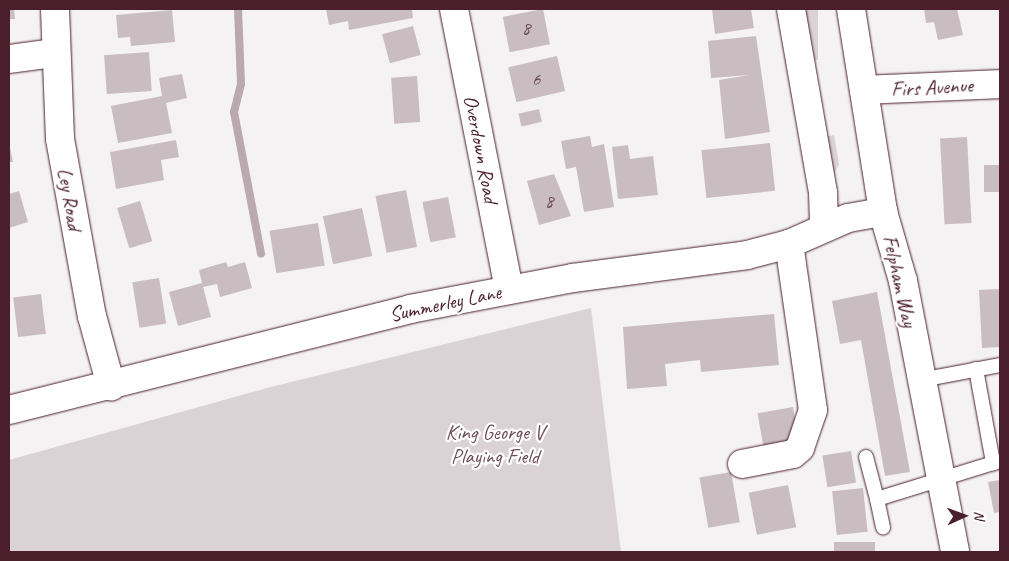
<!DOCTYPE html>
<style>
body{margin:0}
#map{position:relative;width:1009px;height:561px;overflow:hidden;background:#f4f2f2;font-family:Caveat,sans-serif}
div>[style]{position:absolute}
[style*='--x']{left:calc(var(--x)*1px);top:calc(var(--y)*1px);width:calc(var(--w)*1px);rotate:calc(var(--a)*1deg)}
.green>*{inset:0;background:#dbd2d5;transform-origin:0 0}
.stream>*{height:8px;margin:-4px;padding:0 4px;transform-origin:4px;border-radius:4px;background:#baa9ae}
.building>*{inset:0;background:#cabdc1;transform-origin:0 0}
.roads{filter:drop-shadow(0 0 1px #4a1f2b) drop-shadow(0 0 1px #4a1f2b)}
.service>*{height:14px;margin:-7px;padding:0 7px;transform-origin:7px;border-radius:7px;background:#fff}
.minor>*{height:28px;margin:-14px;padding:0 14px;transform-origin:14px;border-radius:14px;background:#fff}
.tertiary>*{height:28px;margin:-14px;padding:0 14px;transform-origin:14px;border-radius:14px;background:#fff}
.secondary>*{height:28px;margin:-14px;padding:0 14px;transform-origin:14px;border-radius:14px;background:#fff}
span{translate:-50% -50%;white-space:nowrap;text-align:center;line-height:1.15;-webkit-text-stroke:4.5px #fff;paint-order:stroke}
.number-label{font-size:19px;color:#6a4650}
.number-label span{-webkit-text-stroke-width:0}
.street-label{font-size:21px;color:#4a1f2b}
.park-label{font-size:21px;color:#6e4c56}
.frame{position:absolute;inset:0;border:10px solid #4a1f2b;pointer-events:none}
.north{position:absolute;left:939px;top:491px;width:50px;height:50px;-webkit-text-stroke:4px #fff;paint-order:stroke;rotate:88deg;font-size:14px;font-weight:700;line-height:20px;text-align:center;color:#4a1f2b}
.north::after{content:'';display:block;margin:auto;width:18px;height:22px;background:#4a1f2b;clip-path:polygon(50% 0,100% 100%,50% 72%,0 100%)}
</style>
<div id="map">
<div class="green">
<div style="left:796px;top:9px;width:22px;height:51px"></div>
<div style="clip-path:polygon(834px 135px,839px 164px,829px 184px,820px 138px)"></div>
<div style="clip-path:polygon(591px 308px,621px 552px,9px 552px,9px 460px,267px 388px)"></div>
</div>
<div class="stream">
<div style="--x:238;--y:9;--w:75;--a:87.7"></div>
<div style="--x:241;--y:84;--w:29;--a:104"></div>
<div style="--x:234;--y:112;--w:144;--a:79.2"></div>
</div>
<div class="building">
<div style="clip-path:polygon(9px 9px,14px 9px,15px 19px,9px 19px)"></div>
<div style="clip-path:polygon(326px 9px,412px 9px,413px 18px,349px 30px,348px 21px,329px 25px)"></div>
<div style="left:543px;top:9px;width:36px;height:41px;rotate:79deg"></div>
<div style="clip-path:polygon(712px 9px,751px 9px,754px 28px,715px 34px)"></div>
<div style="clip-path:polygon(924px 9px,957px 9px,963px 35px,938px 40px,934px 22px,926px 23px)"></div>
<div style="clip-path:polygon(172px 10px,175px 42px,131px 46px,130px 37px,118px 38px,116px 15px)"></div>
<div style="left:413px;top:26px;width:30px;height:32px;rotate:75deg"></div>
<div style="clip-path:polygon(756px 36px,770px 132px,725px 139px,719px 80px,749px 75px,711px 78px,708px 41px)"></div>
<div style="left:149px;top:52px;width:39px;height:45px;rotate:86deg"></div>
<div style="left:557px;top:56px;width:36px;height:50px;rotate:77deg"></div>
<div style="clip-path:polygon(182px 74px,187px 98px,166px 103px,172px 133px,118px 143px,111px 106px,162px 96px,159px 78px)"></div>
<div style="left:417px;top:76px;width:46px;height:26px;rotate:86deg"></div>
<div style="left:539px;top:109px;width:13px;height:21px;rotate:77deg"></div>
<div style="clip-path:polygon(590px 136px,592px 147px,604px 144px,614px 207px,584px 212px,576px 167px,566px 169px,561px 141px)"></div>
<div style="left:967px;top:137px;width:86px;height:27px;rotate:87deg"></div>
<div style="clip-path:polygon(176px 140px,179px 157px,161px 160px,164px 180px,116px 189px,110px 152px)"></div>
<div style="clip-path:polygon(9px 143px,13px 162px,9px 162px)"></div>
<div style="left:770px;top:143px;width:48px;height:69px;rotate:84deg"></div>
<div style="clip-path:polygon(628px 145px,630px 159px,653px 156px,658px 195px,618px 199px,612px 147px)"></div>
<div style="left:984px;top:165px;width:16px;height:27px"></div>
<div style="clip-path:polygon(554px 174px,571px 216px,539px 225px,527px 181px)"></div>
<div style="left:406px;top:190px;width:58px;height:31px;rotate:79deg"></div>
<div style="clip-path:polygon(19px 191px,28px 222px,9px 228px,9px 194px)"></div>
<div style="left:448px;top:197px;width:41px;height:26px;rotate:79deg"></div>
<div style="left:140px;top:201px;width:42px;height:24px;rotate:73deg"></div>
<div style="left:362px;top:208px;width:49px;height:40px;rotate:78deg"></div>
<div style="left:318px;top:223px;width:43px;height:49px;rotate:81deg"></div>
<div style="clip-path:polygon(226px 262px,228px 267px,245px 262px,252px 288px,220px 297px,217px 284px,203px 287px,211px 317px,178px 326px,169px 292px,202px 283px,199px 270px)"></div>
<div style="left:159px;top:278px;width:46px;height:27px;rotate:81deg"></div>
<div style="clip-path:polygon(1000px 289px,1000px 347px,982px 348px,979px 290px)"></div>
<div style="clip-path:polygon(877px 292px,910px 472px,885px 476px,861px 340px,840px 344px,832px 301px)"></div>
<div style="left:41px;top:294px;width:40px;height:28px;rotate:83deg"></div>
<div style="clip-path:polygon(774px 314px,779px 365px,701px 372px,700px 360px,665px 364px,667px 386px,627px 389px,623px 327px)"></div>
<div style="left:793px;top:407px;width:42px;height:36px;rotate:80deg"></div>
<div style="left:851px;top:451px;width:32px;height:29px;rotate:81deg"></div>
<div style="left:731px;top:472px;width:51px;height:32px;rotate:80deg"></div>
<div style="clip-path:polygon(1000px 480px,1000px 512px,994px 513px,988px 482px)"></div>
<div style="left:788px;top:485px;width:43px;height:40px;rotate:79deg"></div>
<div style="left:863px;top:488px;width:44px;height:31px;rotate:84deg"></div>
<div style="left:875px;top:542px;width:10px;height:41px;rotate:90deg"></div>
</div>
<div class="roads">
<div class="service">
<div style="--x:976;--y:369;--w:96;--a:79.7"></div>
<div style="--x:921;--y:380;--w:80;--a:-10.8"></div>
<div style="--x:866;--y:457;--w:43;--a:75.3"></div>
<div style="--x:877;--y:499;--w:129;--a:-17.2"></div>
<div style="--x:877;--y:499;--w:29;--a:78"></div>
</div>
<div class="minor">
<div style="--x:55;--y:9;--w:130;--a:87.8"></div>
<div style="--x:60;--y:139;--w:180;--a:79.8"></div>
<div style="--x:92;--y:316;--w:73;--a:74.8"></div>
<div style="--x:454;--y:9;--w:286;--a:78.9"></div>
<div style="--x:791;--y:9;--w:187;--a:80.1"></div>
<div style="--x:823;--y:193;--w:33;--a:88"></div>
<div style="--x:9;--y:59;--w:45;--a:-7.6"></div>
<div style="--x:864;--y:90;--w:136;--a:-2.5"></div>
<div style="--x:742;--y:464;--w:52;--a:-11.1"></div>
<div style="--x:793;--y:454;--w:9;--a:-41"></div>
<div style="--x:800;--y:448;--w:40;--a:-71.1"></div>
<div style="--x:813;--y:410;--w:168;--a:-98.2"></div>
</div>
<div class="tertiary">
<div style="--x:9;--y:410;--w:414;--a:-14.1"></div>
<div style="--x:410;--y:309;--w:166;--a:-10.8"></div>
<div style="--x:573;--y:278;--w:176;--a:-7.5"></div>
<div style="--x:747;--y:255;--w:43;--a:-14.7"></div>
<div style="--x:789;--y:244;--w:64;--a:-23.8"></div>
<div style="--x:848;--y:218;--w:36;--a:-10"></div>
</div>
<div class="secondary">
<div style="--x:851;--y:9;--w:206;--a:81"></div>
<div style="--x:883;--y:212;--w:72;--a:73.8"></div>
<div style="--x:903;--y:281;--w:276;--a:79.1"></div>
</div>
</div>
<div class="number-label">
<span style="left:526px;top:29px">8</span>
<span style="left:536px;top:80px">6</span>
<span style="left:549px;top:202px">8</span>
</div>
<div class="street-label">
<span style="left:932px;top:87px;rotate:-3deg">Firs Avenue</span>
<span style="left:481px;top:149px;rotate:79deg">Overdown Road</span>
<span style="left:70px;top:199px;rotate:80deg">Ley Road</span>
<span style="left:900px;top:281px;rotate:77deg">Felpham Way</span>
<span style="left:445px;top:303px;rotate:-12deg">Summerley Lane</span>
</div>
<div class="park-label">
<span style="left:495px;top:444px">King George V<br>Playing Field</span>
</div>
<div class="frame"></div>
<div class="north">N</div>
</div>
